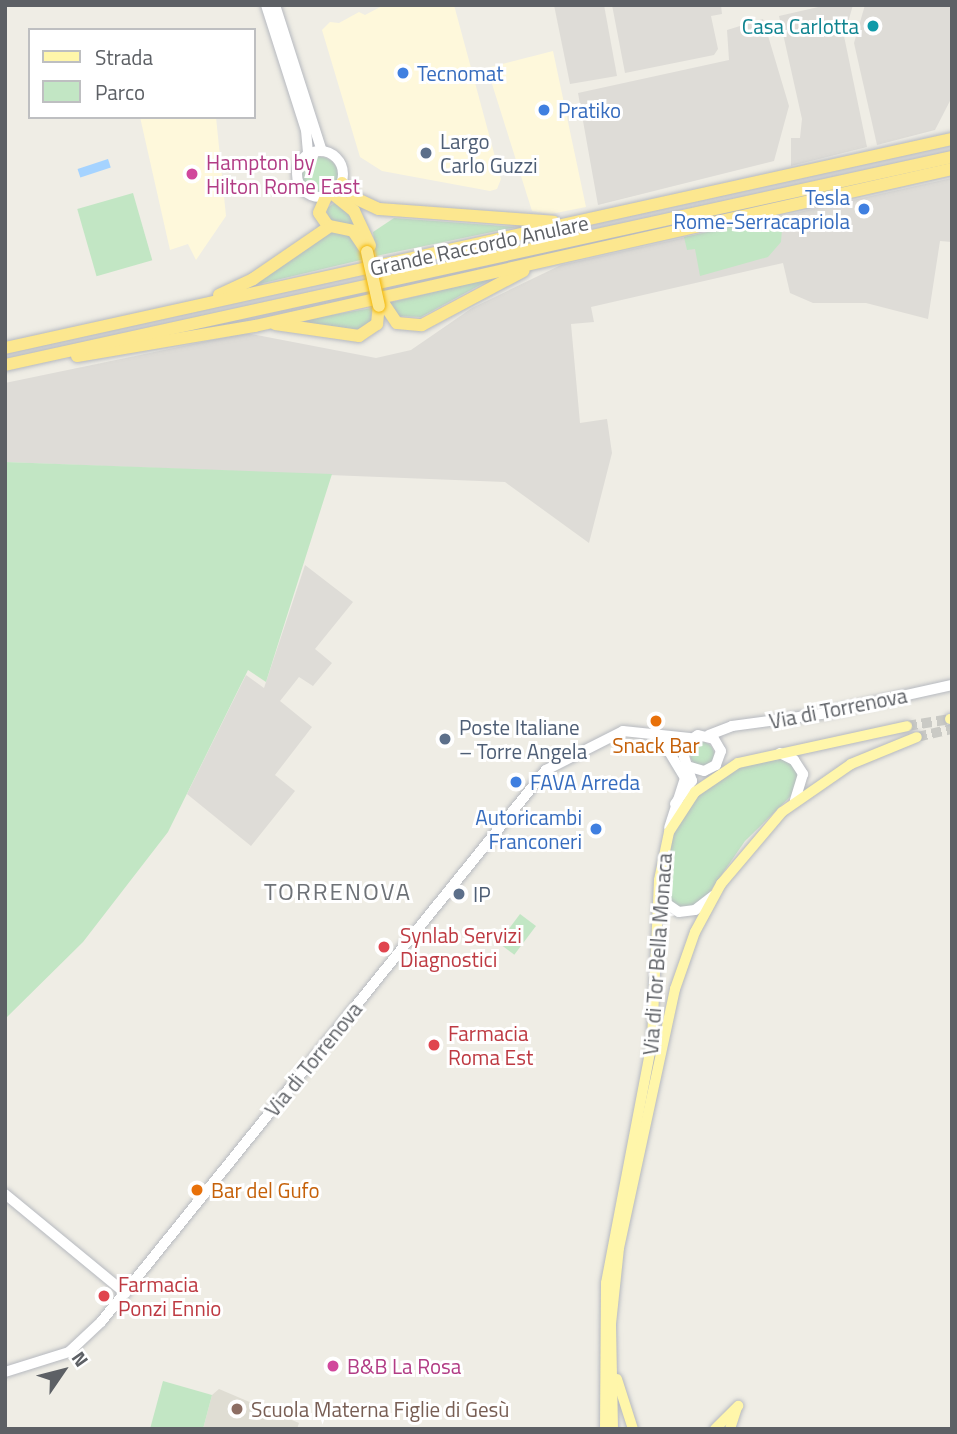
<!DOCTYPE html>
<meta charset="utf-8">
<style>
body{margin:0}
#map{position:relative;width:957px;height:1434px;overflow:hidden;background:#efede5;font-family:"Titillium Web",sans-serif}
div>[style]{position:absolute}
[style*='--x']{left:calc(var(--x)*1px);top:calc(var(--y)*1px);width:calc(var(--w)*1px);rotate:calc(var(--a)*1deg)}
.commercial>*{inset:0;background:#fef8db}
.industrial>*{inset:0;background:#dedcd7}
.education>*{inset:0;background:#dfddd3}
.green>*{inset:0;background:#c2e6c4;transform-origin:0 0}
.round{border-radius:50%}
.water>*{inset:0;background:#a5d3ff;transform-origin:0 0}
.primary-tunnel>*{height:10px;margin-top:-5px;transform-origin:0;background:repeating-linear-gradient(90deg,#cacac5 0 10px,transparent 0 15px)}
.roads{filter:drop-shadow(0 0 2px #b6b9bf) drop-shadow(0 0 2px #b6b9bf)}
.secondary>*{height:10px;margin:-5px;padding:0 5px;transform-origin:5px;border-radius:5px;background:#fff}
.secondary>.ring{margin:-5px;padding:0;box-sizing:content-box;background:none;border:10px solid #fff;border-radius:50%}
.primary>*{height:10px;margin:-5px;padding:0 5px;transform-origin:5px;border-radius:5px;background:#fff6aa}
.highway>*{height:12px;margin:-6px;padding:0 6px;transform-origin:6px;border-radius:6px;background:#fce78f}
.bridges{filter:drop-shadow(0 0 2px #f3b501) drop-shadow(0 0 2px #f3b501)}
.highway-bridge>*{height:12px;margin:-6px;padding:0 6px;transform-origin:6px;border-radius:6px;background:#fce78f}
.dots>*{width:19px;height:19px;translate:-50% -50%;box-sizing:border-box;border:4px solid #fff;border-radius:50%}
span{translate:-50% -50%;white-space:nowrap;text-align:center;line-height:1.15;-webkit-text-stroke:6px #fff;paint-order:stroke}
.culture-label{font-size:21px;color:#0d838f}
.right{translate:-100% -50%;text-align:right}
.shop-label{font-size:21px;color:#366cbe}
.left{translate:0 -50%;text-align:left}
.service-label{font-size:21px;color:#4e5e75}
.hotel-label{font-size:21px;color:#b23c85}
.street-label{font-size:21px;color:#5d6065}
.food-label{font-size:21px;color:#c56008}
.health-label{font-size:21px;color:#be3a42}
.education-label{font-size:21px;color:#785e54}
.quarter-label{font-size:24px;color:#6e7277;letter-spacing:2px}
.frame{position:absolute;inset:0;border:7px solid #5d6065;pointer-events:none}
.legend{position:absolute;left:28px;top:28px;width:228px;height:91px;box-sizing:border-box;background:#fff;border:2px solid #bebfc1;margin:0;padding:9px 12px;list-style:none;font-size:21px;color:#5d6065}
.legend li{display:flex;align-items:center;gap:14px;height:35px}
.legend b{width:35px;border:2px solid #bebfc1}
.north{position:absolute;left:28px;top:1336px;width:70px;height:70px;-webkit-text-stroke:5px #fff;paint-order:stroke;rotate:55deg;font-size:19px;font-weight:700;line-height:28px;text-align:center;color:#5d6065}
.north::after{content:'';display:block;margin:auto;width:24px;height:32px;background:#5d6065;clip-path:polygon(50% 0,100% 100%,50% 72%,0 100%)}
</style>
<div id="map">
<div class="commercial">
<div style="clip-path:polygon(384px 5px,454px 5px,501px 179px,497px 189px,490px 191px,382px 171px,360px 157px,322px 30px,330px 22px,339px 23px,359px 12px,365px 15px)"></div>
<div style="clip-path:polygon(553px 51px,586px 207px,551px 214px,532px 211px,487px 68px)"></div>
<div style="clip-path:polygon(140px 117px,216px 117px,226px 216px,196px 260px,188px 244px,170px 250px)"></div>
</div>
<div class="industrial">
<div style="clip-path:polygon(554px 5px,604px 5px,617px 76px,570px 84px)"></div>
<div style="clip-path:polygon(612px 5px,721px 5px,722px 14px,711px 16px,718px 49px,714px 55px,625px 73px)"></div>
<div style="clip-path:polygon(827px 5px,853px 5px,844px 36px,867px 147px,791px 166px,791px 138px,800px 138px,802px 119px,779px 16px)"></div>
<div style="clip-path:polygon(865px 5px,952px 5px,952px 97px,935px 130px,877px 145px,854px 43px)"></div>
<div style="clip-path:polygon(763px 19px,789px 106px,774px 161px,598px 205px,578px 93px,729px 60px,727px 30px)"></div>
<div style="clip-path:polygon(952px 178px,952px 242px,940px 241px,928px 319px,866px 303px,813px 303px,790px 293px,783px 263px,591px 307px,594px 322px,571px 324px,580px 423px,607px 419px,612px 453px,589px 543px,505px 482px,5px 462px,5px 383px,246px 333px,376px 358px,411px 350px,472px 308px,561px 265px)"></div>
<div style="clip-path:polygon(305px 565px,353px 602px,315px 649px,332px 663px,313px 686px,299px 677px,280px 701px,312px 727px,275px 775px,295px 791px,251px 846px,187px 794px,246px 675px,264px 688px)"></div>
</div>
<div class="education">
<div style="clip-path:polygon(219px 1389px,299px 1423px,297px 1429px,203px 1429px,212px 1395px)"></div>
</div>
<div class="green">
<div class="round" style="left:302px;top:157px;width:36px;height:36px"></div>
<div style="left:133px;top:193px;width:70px;height:58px;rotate:74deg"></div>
<div style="clip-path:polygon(336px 202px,343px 204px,361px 233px,328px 220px,327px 208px)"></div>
<div style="clip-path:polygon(783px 216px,781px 242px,768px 257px,700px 276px,695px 249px,687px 250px,684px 237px)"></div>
<div style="clip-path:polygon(394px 218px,516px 227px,376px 256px,373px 232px)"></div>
<div style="clip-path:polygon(323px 232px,348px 232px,365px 259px,255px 285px)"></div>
<div style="clip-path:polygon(493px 278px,421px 317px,398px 316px,388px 303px)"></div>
<div style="clip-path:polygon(372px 308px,371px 322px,359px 330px,291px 322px)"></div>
<div style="clip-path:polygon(5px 462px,332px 474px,266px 682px,248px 670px,168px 832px,83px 942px,5px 1019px)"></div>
<div class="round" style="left:690px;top:742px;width:24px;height:24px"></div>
<div style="clip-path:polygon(785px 759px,799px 772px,793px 794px,745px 841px,702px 903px,696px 908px,675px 908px,665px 893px,663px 877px,673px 833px,695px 797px,740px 767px,759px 760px)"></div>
<div style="left:520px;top:914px;width:20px;height:36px;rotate:37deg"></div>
<div style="clip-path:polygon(163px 1381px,212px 1395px,203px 1429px,150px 1429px)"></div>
</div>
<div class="water">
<div style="left:108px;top:159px;width:9px;height:32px;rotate:72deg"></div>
</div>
<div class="primary-tunnel">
<div style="--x:907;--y:726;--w:44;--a:-9.2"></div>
<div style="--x:917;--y:737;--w:36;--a:-13"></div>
</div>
<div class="roads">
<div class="secondary">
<div style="--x:266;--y:5;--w:131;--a:72.3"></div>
<div style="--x:306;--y:130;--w:24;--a:85"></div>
<div style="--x:275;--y:5;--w:153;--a:72.2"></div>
<div class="ring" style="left:297px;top:151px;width:36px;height:36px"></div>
<div style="--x:709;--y:735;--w:25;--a:-21"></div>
<div style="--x:732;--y:726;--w:90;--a:-7.7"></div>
<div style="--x:821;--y:714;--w:134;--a:-12.5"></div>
<div style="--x:662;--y:740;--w:44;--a:58.8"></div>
<div style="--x:685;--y:778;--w:52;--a:107.7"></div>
<div style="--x:780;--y:753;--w:16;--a:27"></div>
<div style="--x:794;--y:760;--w:17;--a:57"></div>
<div style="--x:803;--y:774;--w:28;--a:107"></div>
<div style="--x:675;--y:804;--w:29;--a:-54"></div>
<div style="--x:692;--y:781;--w:25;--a:-108"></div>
<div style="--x:684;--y:757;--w:14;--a:-82"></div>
<div style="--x:686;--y:743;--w:14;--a:-34"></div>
<div style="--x:698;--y:735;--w:16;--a:14"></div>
<div style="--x:714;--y:739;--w:14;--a:60"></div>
<div style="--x:721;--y:751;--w:15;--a:110"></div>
<div style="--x:716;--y:765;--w:13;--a:153"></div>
<div style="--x:704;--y:771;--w:15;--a:-164"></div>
<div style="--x:660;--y:887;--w:18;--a:68"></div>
<div style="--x:667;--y:904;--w:14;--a:34"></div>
<div style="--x:679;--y:912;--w:16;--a:-7"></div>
<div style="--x:695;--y:910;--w:23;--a:-38"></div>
<div style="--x:5;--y:1194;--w:156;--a:39.5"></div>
<div style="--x:5;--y:1372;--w:67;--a:-17.4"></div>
<div style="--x:69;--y:1352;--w:44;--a:-43.2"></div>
<div style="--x:101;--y:1322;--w:709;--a:-51.13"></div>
<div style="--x:546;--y:770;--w:86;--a:-26.9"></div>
<div style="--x:623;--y:731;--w:67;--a:6"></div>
</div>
<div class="primary">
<div style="--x:950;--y:719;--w:2;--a:0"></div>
<div style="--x:617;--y:1379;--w:52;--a:72.3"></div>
<div style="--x:605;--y:1429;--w:146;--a:-89.6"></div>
<div style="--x:606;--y:1283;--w:246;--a:-79.2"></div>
<div style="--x:652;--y:1041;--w:161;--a:-87.5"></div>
<div style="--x:659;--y:880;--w:49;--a:-78.2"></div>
<div style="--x:669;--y:832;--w:48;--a:-57"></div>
<div style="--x:695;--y:792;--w:52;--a:-34"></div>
<div style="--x:738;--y:763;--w:173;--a:-12.3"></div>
<div style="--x:613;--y:1429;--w:105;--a:-91.1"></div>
<div style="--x:611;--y:1324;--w:76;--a:-84"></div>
<div style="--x:619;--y:1248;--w:265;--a:-77.8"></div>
<div style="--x:675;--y:989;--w:60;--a:-70.7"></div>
<div style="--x:695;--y:932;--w:55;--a:-61.6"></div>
<div style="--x:721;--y:884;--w:94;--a:-49.7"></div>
<div style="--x:782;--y:812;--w:84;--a:-34.8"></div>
<div style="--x:851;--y:764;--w:71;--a:-22.2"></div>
<div style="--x:715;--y:1429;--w:33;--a:-45"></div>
<div style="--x:730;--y:1429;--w:22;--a:-72"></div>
</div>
<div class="highway">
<div style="--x:342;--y:183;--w:20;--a:49"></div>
<div style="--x:355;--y:198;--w:26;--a:25"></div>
<div style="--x:379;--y:209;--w:175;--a:4.2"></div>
<div style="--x:333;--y:194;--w:27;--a:39"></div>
<div style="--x:354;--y:211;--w:38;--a:65"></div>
<div style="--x:326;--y:197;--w:17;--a:114"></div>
<div style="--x:319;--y:213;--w:16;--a:55"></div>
<div style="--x:219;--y:295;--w:38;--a:-25"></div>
<div style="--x:253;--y:279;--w:93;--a:-34.5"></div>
<div style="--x:330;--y:226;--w:24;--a:12"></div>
<div style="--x:353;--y:231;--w:25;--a:56"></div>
<div style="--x:384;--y:304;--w:23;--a:56"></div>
<div style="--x:397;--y:323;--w:25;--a:5"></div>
<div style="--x:422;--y:325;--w:115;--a:-28.1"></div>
<div style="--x:275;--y:324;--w:85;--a:8.1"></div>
<div style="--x:359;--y:336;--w:22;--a:-34"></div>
<div style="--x:377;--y:324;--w:18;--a:-84"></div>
<div style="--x:5;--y:348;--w:970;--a:-12.45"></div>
<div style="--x:77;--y:356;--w:181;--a:-9.6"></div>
<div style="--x:255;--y:326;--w:714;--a:-12.69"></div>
<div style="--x:5;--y:365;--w:970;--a:-12.39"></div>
</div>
</div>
<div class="bridges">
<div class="highway-bridge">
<div style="--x:367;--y:252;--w:55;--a:77.5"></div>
</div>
</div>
<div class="dots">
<div style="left:873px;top:26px;background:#0f9aa8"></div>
<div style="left:403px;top:73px;background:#3f7fe0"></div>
<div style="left:544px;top:110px;background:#3f7fe0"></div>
<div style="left:426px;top:153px;background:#5c6f8a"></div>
<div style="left:192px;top:174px;background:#d1479c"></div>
<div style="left:864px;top:209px;background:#3f7fe0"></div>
<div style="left:656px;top:721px;background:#e8710a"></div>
<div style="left:445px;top:739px;background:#5c6f8a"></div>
<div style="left:516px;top:782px;background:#3f7fe0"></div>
<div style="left:596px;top:829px;background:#3f7fe0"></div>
<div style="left:459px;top:894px;background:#5c6f8a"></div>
<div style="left:384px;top:947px;background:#e0444e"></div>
<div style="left:434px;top:1045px;background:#e0444e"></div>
<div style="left:197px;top:1190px;background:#e8710a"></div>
<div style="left:104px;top:1296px;background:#e0444e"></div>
<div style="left:333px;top:1366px;background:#d1479c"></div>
<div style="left:237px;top:1409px;background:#8d6e63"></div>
</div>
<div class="culture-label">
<span class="right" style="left:859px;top:26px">Casa Carlotta</span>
</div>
<div class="shop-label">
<span class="left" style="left:417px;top:73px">Tecnomat</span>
<span class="left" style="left:558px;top:110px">Pratiko</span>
<span class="right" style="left:850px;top:209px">Tesla<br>Rome-Serracapriola</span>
<span class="left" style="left:530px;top:782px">FAVA Arreda</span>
<span class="right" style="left:582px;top:829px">Autoricambi<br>Franconeri</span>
</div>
<div class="service-label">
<span class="left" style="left:440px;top:153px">Largo<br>Carlo Guzzi</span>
<span class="left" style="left:459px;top:739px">Poste Italiane<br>– Torre Angela</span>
<span class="left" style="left:473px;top:894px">IP</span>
</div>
<div class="hotel-label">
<span class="left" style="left:206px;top:174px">Hampton by<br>Hilton Rome East</span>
<span class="left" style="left:347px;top:1366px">B&amp;B La Rosa</span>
</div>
<div class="street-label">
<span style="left:479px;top:245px;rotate:-12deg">Grande Raccordo Anulare</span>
<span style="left:838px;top:708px;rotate:-11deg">Via di Torrenova</span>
<span style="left:657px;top:954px;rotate:-86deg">Via di Tor Bella Monaca</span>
<span style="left:313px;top:1059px;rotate:-51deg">Via di Torrenova</span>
</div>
<div class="food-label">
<span style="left:656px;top:745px">Snack Bar</span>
<span class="left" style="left:211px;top:1190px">Bar del Gufo</span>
</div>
<div class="health-label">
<span class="left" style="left:400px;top:947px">Synlab Servizi<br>Diagnostici</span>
<span class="left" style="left:448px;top:1045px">Farmacia<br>Roma Est</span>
<span class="left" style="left:118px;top:1296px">Farmacia<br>Ponzi Ennio</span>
</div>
<div class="education-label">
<span class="left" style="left:251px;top:1409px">Scuola Materna Figlie di Gesù</span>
</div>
<div class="quarter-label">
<span style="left:338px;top:892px">TORRENOVA</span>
</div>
<div class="frame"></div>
<ul class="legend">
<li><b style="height:9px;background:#fff6aa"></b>Strada</li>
<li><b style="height:19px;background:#c2e6c4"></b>Parco</li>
</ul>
<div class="north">N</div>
</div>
